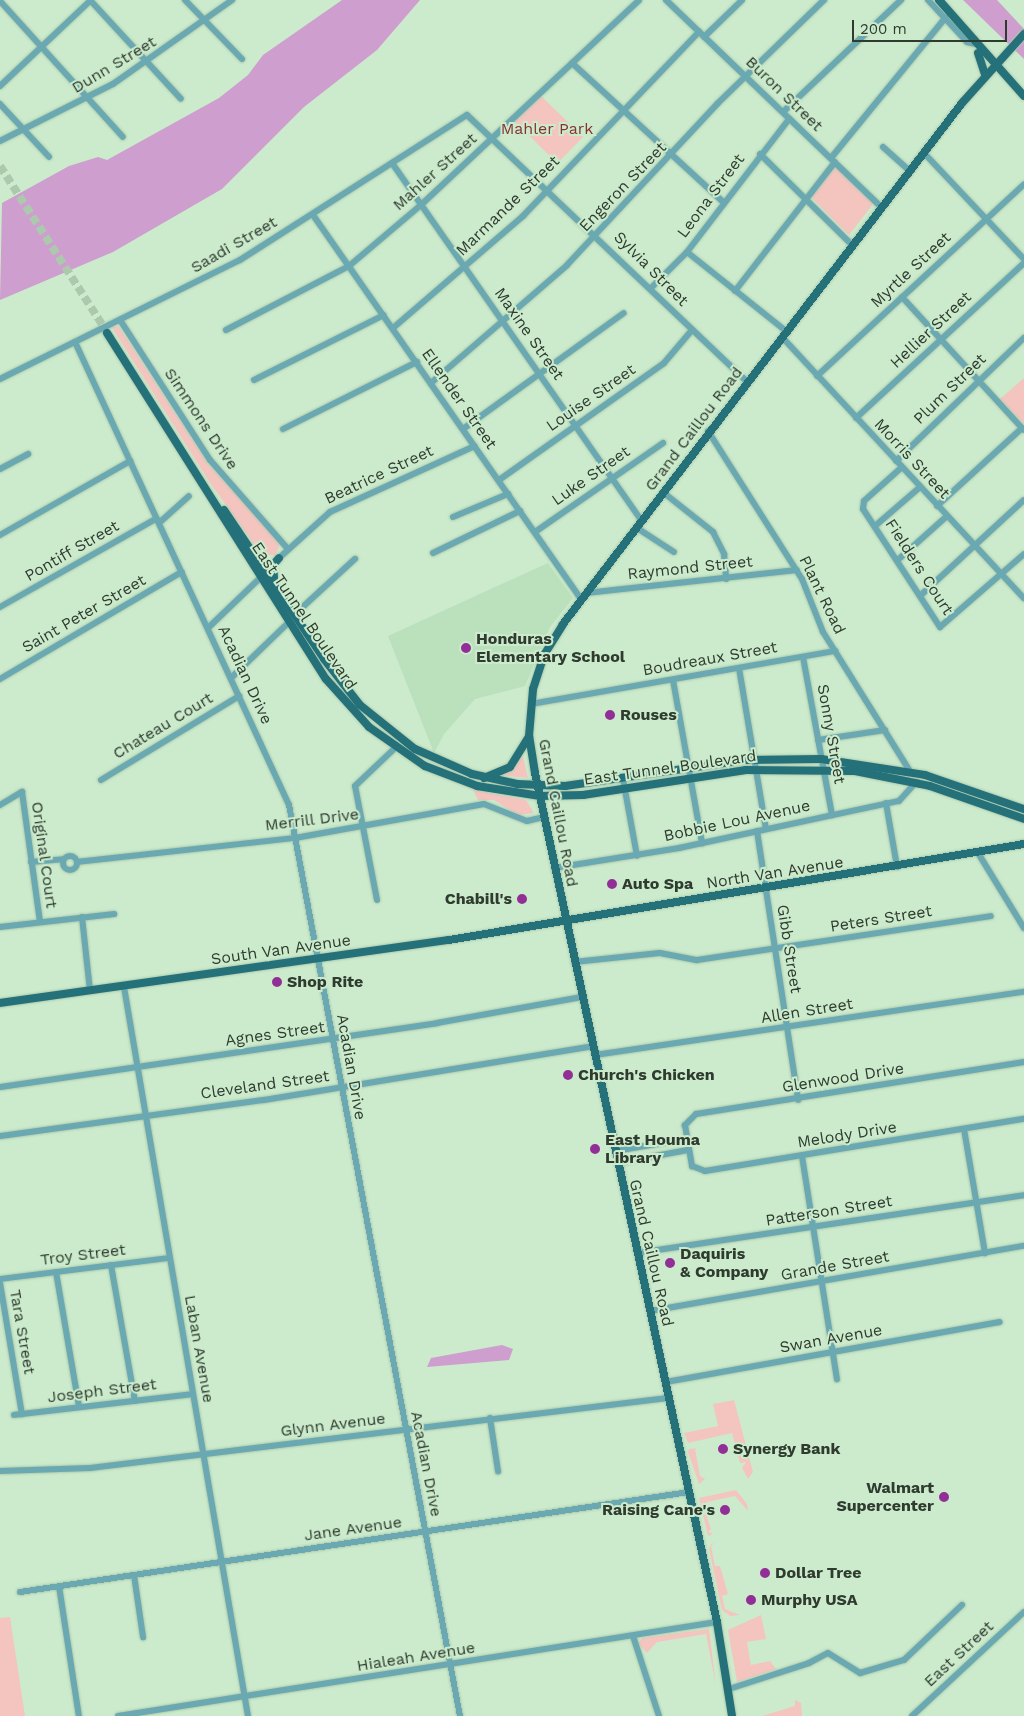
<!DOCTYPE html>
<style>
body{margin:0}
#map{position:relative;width:1024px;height:1716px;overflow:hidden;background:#cbebcc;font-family:"Work Sans",sans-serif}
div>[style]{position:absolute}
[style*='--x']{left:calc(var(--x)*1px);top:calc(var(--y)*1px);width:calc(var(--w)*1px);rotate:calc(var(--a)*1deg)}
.built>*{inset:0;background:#bae0bc}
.green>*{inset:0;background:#f4c5bf;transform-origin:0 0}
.water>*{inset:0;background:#ce9ece}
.major-tunnel>*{height:8px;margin-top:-4px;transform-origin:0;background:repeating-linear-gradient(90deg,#acc8ad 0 8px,transparent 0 12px)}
.roads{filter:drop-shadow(0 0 1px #acc8ad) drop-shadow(0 0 1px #acc8ad)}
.minor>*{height:6px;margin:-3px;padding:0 3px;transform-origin:3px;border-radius:3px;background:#6aa9b1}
.minor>.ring{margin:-3px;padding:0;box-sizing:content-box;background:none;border:6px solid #6aa9b1;border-radius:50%}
.major>*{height:8px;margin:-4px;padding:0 4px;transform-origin:4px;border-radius:4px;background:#24717a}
.dots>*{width:14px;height:14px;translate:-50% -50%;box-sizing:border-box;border:2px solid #cbebcc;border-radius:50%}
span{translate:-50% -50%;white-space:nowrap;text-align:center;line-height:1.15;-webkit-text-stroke:4px #cbebcc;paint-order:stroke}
.street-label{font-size:16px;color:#2f3b2f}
.park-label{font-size:16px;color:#86332f}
.poi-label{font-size:16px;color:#2f3b2f;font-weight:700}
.left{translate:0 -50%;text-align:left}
.right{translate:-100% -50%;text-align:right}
.scale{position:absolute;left:852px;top:20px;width:155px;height:22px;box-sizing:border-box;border:2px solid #2f3b2f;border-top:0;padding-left:6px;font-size:15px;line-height:18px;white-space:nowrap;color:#2f3b2f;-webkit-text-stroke:4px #cbebcc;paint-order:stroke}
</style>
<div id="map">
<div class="built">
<div style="clip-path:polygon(548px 563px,573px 598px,550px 627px,525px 686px,475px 699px,444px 734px,434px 753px,388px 636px)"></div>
</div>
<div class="green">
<div style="left:540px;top:95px;width:60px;height:37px;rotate:44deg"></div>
<div style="clip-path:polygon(835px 165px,874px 203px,849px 235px,810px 196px)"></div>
<div style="clip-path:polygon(111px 326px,119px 327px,208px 464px,280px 543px,276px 555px,262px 555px,210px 483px)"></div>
<div style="clip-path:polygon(1024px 378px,1024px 424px,1000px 399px)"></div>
<div style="clip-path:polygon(523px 756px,528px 778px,500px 775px,516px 763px)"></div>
<div style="clip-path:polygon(473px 790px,526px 800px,534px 813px,518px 815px,494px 800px,478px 800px)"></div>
<div style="clip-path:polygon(734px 1400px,753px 1472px,748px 1479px,742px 1468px,746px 1462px,740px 1463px,732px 1433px,688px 1443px,684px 1433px,718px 1426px,713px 1404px)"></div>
<div style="clip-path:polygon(698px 1448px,695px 1449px,700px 1476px,705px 1479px,699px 1484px,688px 1452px,689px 1449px)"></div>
<div style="clip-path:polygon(736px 1490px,747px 1504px,748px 1511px,735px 1496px,707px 1502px,704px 1508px,711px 1529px,708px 1532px,713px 1534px,708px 1536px,699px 1498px)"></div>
<div style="clip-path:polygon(714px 1543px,711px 1546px,715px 1566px,720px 1566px,728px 1594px,722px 1596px,725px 1609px,740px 1615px,730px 1616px,722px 1610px,709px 1549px,711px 1544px)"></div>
<div style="clip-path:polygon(761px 1615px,766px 1639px,747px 1642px,751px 1665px,770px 1661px,776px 1669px,737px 1682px,728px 1630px)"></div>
<div style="clip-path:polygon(10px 1617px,25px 1716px,0 1716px,0 1618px)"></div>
<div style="clip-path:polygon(709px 1629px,716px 1686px,706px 1634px,657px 1642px,647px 1653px,638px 1643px,642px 1638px)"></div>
<div style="clip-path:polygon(795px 1700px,801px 1703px,802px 1716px,762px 1716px,795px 1706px)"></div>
</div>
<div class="water">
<div style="clip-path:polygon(342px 0,420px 0,377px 50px,304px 107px,222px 189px,113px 252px,0 300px,2px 203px,69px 166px,98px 157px,107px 160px,219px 98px,248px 75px,263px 55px)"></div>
<div style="clip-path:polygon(963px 0,997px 0,1024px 29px,1024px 59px)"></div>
<div style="clip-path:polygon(502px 1345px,513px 1349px,509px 1360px,427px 1367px,431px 1358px)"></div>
</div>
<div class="major-tunnel">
<div style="--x:0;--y:166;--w:197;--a:57.2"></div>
</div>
<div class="roads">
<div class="minor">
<div style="--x:90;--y:0;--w:134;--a:47.4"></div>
<div style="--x:185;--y:0;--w:82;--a:46"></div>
<div style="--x:666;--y:0;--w:300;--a:43.9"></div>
<div style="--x:928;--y:0;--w:57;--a:47.1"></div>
<div style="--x:967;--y:42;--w:9;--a:13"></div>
<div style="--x:0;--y:1;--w:183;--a:47.9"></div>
<div style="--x:704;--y:37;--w:53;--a:-44.2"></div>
<div style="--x:572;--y:63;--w:205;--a:42.6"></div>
<div style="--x:0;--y:86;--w:125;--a:-43.4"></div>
<div style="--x:0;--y:104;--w:72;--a:47.2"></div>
<div style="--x:783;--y:112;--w:163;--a:-43.5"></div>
<div style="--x:0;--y:141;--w:127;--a:-26.8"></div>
<div style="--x:113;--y:84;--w:146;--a:-35.2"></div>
<div style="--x:883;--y:147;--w:36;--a:42"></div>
<div style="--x:924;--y:153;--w:146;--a:46.7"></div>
<div style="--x:760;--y:154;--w:129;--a:44.7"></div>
<div style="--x:831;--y:158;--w:181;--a:-50.8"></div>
<div style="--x:392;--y:163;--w:437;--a:55.1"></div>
<div style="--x:313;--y:215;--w:468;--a:55.1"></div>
<div style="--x:687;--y:252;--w:127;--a:38.6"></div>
<div style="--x:652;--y:287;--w:49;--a:-45"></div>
<div style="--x:687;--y:252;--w:168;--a:-52.5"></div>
<div style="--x:735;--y:291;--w:163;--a:-52.2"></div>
<div style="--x:902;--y:297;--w:180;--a:47.5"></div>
<div style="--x:120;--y:320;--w:166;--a:57.3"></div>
<div style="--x:210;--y:460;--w:118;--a:48.8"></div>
<div style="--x:393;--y:328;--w:172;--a:-40.7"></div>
<div style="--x:523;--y:216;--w:255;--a:-46.3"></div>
<div style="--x:226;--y:330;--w:139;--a:-27.5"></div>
<div style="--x:349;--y:266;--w:94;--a:-40.3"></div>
<div style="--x:421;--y:205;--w:299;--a:-43.2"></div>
<div style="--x:782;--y:337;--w:356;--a:47.2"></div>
<div style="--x:75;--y:342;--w:510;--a:65.19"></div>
<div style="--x:289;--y:805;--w:927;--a:79.37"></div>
<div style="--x:817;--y:376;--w:282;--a:-42.8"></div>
<div style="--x:0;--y:379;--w:268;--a:-26.4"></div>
<div style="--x:240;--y:260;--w:269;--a:-32.6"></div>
<div style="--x:467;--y:115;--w:385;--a:43.6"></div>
<div style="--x:254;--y:380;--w:145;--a:-26.6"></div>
<div style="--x:431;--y:383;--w:180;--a:-40.9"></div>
<div style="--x:567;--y:265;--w:221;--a:-47"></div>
<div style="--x:718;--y:103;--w:148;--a:-44.2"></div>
<div style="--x:856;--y:418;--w:229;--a:-42.7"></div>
<div style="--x:283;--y:429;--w:150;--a:-26.6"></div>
<div style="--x:463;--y:429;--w:198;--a:-35.8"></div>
<div style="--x:708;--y:431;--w:175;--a:57.6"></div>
<div style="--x:802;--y:579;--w:57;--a:68.4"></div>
<div style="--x:823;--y:632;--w:164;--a:58"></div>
<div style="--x:896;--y:461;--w:178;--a:-43.9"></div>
<div style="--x:902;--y:467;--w:51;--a:138.2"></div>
<div style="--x:864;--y:501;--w:8;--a:97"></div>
<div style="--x:863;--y:509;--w:141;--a:56.9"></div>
<div style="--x:940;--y:627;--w:111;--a:-41"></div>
<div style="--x:0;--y:469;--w:32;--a:-28"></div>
<div style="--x:499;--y:480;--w:202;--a:-35.3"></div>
<div style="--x:664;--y:363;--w:43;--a:-49.7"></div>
<div style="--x:664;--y:493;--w:63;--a:38.5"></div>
<div style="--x:713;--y:532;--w:25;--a:63"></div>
<div style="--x:724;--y:554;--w:25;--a:85"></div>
<div style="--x:937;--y:506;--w:115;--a:-42.5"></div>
<div style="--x:453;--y:517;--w:60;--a:-22.7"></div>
<div style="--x:159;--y:523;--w:40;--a:-42"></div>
<div style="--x:875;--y:526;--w:60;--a:-40.9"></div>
<div style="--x:637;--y:528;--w:44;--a:33"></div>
<div style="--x:535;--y:532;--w:156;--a:-34.8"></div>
<div style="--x:0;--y:535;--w:150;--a:-29.6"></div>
<div style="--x:433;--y:553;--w:97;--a:-25.8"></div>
<div style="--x:279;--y:558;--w:69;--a:-42"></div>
<div style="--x:330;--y:512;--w:159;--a:-24.5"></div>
<div style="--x:900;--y:558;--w:63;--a:-41.8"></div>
<div style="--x:586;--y:593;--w:212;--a:-6.2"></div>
<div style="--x:921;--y:595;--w:140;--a:-42.7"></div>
<div style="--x:0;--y:607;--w:180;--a:-29.5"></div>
<div style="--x:294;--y:615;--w:83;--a:-42.6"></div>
<div style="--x:208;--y:628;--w:72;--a:-43.9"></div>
<div style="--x:803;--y:657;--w:161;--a:79.6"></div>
<div style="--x:739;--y:668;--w:163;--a:80.5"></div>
<div style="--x:231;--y:678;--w:79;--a:-44"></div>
<div style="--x:0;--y:679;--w:211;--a:-30.5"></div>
<div style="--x:673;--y:680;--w:166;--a:79.9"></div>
<div style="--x:531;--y:704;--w:309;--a:-9.9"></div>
<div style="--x:818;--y:740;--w:68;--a:-8.5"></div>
<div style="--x:623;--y:779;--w:78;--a:79.7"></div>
<div style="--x:101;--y:780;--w:162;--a:-31.3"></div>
<div style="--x:886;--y:803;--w:65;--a:80.2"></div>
<div style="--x:0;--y:805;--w:26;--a:-31"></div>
<div style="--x:22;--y:792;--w:131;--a:82.1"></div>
<div style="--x:757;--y:831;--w:272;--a:81.3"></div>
<div style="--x:978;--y:853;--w:88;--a:58.5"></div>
<div class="ring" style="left:63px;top:856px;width:8px;height:8px"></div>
<div style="--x:31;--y:862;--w:33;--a:-5"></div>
<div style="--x:77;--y:862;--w:219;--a:-6.3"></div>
<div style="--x:295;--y:838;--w:192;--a:-10.2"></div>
<div style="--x:484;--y:804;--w:46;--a:21.6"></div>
<div style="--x:527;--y:821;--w:17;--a:-13"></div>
<div style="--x:554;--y:868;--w:127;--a:-9.1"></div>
<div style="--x:679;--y:848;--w:225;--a:-12.1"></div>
<div style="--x:899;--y:801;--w:25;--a:-48"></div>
<div style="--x:377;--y:900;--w:116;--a:-100.9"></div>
<div style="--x:355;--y:786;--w:55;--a:-43.5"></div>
<div style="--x:82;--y:917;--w:74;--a:83.8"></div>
<div style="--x:0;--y:927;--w:115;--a:-6.5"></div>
<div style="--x:574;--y:962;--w:86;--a:-6"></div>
<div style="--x:660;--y:953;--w:38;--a:11"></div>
<div style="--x:697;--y:960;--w:297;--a:-8.5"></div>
<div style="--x:124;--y:987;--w:739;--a:80.35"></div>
<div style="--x:595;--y:1055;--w:434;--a:-8.4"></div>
<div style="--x:1024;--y:1062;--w:332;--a:171"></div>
<div style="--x:696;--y:1114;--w:16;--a:135"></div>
<div style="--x:685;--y:1125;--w:42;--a:80.3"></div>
<div style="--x:692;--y:1166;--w:14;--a:21"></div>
<div style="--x:705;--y:1171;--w:323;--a:-9.3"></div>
<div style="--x:0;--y:1087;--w:442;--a:-8.3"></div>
<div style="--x:437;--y:1023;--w:147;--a:-10.2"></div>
<div style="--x:964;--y:1129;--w:126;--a:80.4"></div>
<div style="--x:0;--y:1136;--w:266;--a:-7.8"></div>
<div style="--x:264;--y:1100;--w:333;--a:-9.3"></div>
<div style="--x:615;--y:1151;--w:72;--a:-9.6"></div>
<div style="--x:802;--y:1156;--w:226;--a:81.1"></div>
<div style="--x:617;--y:1163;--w:72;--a:-10.4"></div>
<div style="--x:637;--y:1253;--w:391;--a:-8.5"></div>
<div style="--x:111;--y:1265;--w:138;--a:80"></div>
<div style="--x:56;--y:1272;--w:137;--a:80.3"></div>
<div style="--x:0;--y:1279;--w:170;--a:-7.1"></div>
<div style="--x:0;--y:1283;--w:133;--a:80.5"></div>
<div style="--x:650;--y:1311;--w:380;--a:-9.9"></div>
<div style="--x:666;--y:1382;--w:339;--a:-10.2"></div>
<div style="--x:14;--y:1415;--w:180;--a:-6.7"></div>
<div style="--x:490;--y:1418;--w:54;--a:81.4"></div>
<div style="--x:0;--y:1471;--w:90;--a:-1.9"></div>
<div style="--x:90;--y:1468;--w:582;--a:-6.91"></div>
<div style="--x:134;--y:1575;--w:63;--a:81.7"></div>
<div style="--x:59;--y:1586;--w:132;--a:81.3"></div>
<div style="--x:20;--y:1592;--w:676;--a:-8.5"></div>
<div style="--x:633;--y:1636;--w:84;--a:72"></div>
<div style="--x:729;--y:1689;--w:84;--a:-18"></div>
<div style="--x:809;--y:1663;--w:21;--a:-28"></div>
<div style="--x:828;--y:1653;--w:38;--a:32"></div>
<div style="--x:860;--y:1673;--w:46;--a:-16.5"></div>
<div style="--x:904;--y:1660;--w:80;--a:-43.5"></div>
<div style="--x:118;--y:1716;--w:606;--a:-8.92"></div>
<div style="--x:912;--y:1716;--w:153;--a:-42.9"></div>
</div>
<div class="major">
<div style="--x:939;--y:0;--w:128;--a:48.5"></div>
<div style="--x:978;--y:53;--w:23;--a:72"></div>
<div style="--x:107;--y:333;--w:409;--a:57.7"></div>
<div style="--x:326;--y:679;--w:64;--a:48.1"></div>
<div style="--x:369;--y:727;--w:68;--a:34.9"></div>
<div style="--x:425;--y:766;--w:56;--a:21"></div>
<div style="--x:477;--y:786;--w:64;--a:9"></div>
<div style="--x:540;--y:796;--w:43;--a:-1.3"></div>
<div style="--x:583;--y:795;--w:165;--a:-8.7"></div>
<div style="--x:746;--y:770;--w:109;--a:0.5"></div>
<div style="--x:855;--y:771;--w:76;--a:11.3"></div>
<div style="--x:930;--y:786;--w:100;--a:19.3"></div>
<div style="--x:224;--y:510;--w:179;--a:56.1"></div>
<div style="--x:324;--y:659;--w:58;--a:52"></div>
<div style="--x:360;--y:705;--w:70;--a:38.7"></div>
<div style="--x:415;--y:749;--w:62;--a:23.7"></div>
<div style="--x:472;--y:774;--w:46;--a:12.5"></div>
<div style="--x:517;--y:784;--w:48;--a:2.4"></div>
<div style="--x:565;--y:786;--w:183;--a:-8.2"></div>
<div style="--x:746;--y:760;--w:75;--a:-0.8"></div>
<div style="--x:821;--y:759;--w:105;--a:8.7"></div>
<div style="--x:925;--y:775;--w:105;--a:19"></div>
<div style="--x:274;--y:578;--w:13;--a:-94"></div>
<div style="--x:273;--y:565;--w:9;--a:-49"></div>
<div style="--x:484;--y:778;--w:28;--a:-23"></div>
<div style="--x:510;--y:767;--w:36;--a:-58"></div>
<div style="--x:0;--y:1003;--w:453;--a:-8"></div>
<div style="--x:449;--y:940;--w:583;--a:-9.48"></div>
<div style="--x:732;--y:1716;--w:95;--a:-99.1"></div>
<div style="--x:717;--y:1622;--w:868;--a:-102.1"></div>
<div style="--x:535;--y:773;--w:37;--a:-99"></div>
<div style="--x:529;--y:736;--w:47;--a:-85.1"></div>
<div style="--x:533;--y:689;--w:36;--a:-72"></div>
<div style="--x:544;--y:655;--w:36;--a:-58"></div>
<div style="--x:563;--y:624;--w:656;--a:-52.55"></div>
<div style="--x:962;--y:103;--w:93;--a:-48.1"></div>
</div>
</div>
<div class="dots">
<div style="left:466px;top:648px;background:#922f96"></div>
<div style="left:610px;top:715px;background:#922f96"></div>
<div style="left:612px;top:884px;background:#922f96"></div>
<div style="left:522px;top:899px;background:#922f96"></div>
<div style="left:277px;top:982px;background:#922f96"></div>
<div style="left:568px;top:1075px;background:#922f96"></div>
<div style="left:595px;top:1149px;background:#922f96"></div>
<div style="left:670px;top:1263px;background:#922f96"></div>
<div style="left:723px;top:1449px;background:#922f96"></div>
<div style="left:944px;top:1497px;background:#922f96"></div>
<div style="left:725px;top:1510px;background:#922f96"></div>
<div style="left:765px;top:1573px;background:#922f96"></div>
<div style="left:751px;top:1600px;background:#922f96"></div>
</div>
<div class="street-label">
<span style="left:114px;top:65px;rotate:-31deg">Dunn Street</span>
<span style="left:784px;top:94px;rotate:44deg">Buron Street</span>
<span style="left:435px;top:172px;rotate:-42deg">Mahler Street</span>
<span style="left:623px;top:187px;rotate:-46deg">Engeron Street</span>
<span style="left:711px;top:196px;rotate:-53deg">Leona Street</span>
<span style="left:508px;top:206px;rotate:-44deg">Marmande Street</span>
<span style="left:234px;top:245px;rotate:-30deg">Saadi Street</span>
<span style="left:651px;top:269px;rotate:45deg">Sylvia Street</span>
<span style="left:911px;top:270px;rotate:-43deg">Myrtle Street</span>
<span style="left:931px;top:330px;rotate:-43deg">Hellier Street</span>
<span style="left:529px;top:334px;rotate:55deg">Maxine Street</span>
<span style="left:950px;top:389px;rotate:-44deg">Plum Street</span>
<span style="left:591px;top:398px;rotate:-35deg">Louise Street</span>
<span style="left:459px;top:399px;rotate:55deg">Ellender Street</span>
<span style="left:201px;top:419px;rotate:56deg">Simmons Drive</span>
<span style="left:694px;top:429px;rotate:-53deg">Grand Caillou Road</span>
<span style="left:912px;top:459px;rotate:47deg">Morris Street</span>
<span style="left:379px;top:475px;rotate:-25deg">Beatrice Street</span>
<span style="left:591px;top:476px;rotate:-35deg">Luke Street</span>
<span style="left:72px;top:551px;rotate:-30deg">Pontiff Street</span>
<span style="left:919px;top:567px;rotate:57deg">Fielders Court</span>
<span style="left:690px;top:568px;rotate:-6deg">Raymond Street</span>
<span style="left:822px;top:595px;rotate:64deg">Plant Road</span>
<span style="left:84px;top:614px;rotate:-30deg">Saint Peter Street</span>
<span style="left:304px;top:616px;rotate:56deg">East Tunnel Boulevard</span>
<span style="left:710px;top:659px;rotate:-10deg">Boudreaux Street</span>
<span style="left:245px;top:675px;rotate:65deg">Acadian Drive</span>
<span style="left:163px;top:726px;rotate:-31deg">Chateau Court</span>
<span style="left:831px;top:734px;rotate:80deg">Sonny Street</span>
<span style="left:670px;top:768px;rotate:-8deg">East Tunnel Boulevard</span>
<span style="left:558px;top:813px;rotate:79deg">Grand Caillou Road</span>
<span style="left:312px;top:820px;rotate:-7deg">Merrill Drive</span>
<span style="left:737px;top:821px;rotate:-12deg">Bobbie Lou Avenue</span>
<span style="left:44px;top:855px;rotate:82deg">Original Court</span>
<span style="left:775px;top:873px;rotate:-9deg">North Van Avenue</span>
<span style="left:881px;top:919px;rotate:-9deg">Peters Street</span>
<span style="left:789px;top:949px;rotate:81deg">Gibb Street</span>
<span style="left:281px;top:950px;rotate:-8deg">South Van Avenue</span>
<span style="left:807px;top:1011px;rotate:-9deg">Allen Street</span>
<span style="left:275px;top:1034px;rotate:-8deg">Agnes Street</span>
<span style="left:351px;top:1067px;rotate:80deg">Acadian Drive</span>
<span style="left:843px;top:1078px;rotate:-9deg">Glenwood Drive</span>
<span style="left:265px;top:1085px;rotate:-8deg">Cleveland Street</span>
<span style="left:847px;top:1135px;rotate:-9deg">Melody Drive</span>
<span style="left:829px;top:1211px;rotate:-9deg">Patterson Street</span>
<span style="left:651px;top:1253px;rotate:77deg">Grand Caillou Road</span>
<span style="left:83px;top:1255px;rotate:-7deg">Troy Street</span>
<span style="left:835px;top:1266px;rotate:-10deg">Grande Street</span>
<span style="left:22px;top:1332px;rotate:80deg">Tara Street</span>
<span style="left:831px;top:1339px;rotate:-10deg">Swan Avenue</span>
<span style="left:199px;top:1349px;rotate:80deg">Laban Avenue</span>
<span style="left:102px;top:1391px;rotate:-7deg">Joseph Street</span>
<span style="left:333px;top:1425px;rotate:-7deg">Glynn Avenue</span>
<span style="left:426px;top:1464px;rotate:79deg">Acadian Drive</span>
<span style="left:353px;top:1529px;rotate:-8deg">Jane Avenue</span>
<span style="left:959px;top:1654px;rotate:-43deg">East Street</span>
<span style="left:416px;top:1657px;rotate:-9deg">Hialeah Avenue</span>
</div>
<div class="park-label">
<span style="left:547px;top:129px">Mahler Park</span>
</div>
<div class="poi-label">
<span class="left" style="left:476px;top:648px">Honduras<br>Elementary School</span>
<span class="left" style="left:620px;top:715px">Rouses</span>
<span class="left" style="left:622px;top:884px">Auto Spa</span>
<span class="right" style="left:512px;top:899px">Chabill's</span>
<span class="left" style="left:287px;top:982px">Shop Rite</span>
<span class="left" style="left:578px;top:1075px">Church's Chicken</span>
<span class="left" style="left:605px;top:1149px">East Houma<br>Library</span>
<span class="left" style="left:680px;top:1263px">Daquiris<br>&amp; Company</span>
<span class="left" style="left:733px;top:1449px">Synergy Bank</span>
<span class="right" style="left:934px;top:1497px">Walmart<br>Supercenter</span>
<span class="right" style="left:715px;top:1510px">Raising Cane's</span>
<span class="left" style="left:775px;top:1573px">Dollar Tree</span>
<span class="left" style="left:761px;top:1600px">Murphy USA</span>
</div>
<div class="scale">200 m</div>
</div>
